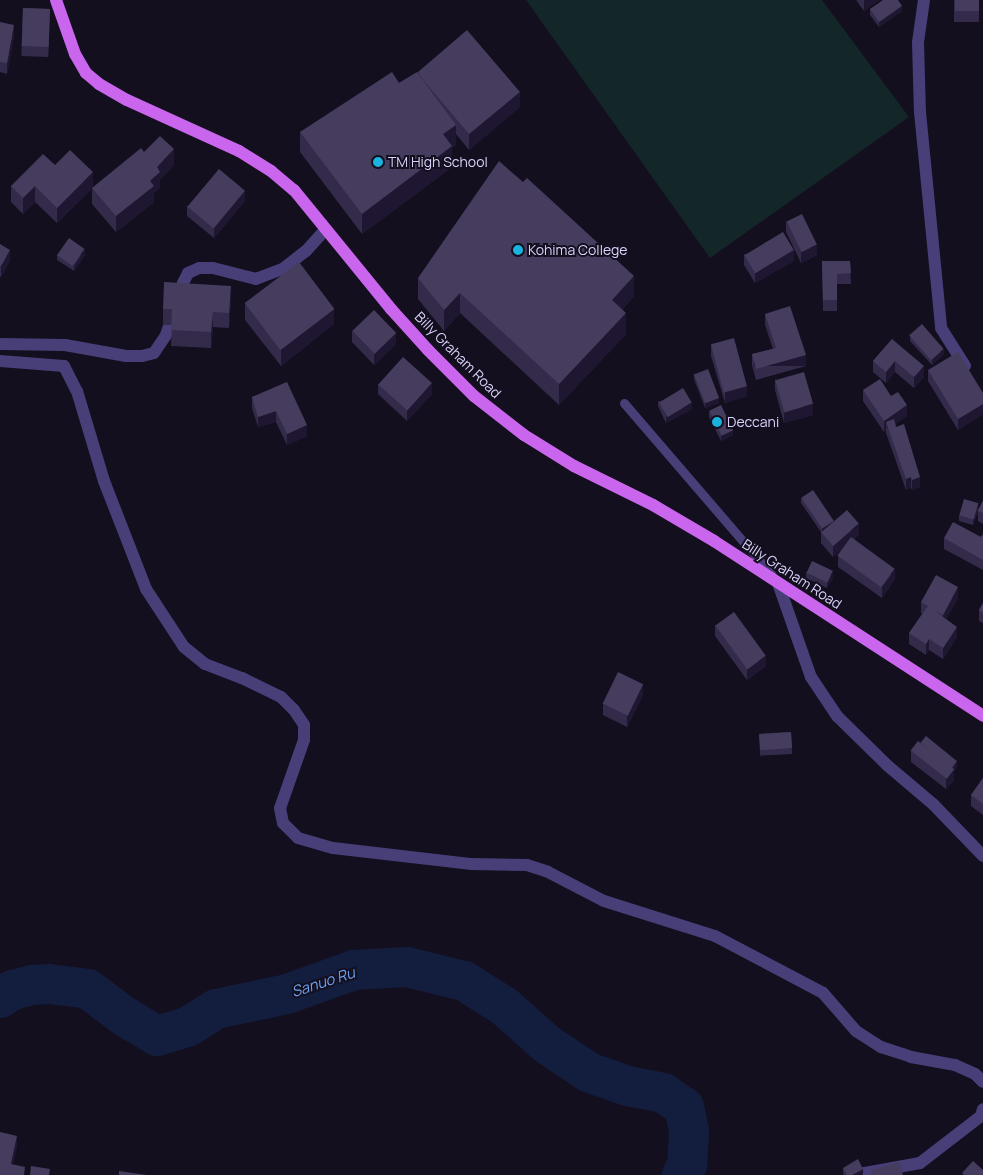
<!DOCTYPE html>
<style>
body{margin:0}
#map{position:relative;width:983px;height:1175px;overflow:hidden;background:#130f1f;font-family:Manrope,sans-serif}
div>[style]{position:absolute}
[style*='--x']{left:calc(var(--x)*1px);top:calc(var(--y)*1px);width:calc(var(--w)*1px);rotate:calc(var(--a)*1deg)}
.green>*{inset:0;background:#132628}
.river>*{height:40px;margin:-20px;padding:0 20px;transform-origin:20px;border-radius:20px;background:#131e3f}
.lane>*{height:9px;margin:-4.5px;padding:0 4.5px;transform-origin:4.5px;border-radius:4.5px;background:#483f78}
.street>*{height:12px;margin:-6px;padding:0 6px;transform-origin:6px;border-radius:6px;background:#483f78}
.primary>*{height:12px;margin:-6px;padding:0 6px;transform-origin:6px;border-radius:6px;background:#ca65ed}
.wall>*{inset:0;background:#342a4a;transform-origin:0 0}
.shaded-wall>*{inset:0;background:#1f1731;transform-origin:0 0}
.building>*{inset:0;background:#463c5d;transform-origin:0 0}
.dots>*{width:14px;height:14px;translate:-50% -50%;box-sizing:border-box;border:2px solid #130f1f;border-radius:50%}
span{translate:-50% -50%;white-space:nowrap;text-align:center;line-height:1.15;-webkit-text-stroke:4px #130f1f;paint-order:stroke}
.poi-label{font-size:14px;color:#dbd2fa}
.left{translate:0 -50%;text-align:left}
.street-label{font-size:14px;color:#dbd2fa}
.water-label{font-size:15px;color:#6ca2ee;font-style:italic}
</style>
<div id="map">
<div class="green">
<div style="clip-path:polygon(526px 0,822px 0,909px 117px,710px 258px)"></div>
</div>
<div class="river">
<div style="--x:0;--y:998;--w:15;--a:-32"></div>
<div style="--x:13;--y:990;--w:20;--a:-15"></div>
<div style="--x:32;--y:985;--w:17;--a:-3"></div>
<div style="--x:49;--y:984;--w:39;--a:7"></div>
<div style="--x:88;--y:989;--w:45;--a:36.9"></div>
<div style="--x:124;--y:1016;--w:39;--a:31"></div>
<div style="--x:157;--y:1036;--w:34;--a:-17"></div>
<div style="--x:189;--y:1026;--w:32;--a:-32"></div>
<div style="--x:216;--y:1009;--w:73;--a:-11.9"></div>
<div style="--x:287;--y:994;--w:71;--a:-19.7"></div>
<div style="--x:354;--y:970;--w:53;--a:-3.2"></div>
<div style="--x:407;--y:967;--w:59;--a:13.8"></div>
<div style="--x:464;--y:981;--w:47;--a:32"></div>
<div style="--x:504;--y:1006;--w:59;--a:41.6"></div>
<div style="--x:548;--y:1045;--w:50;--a:33.7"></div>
<div style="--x:590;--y:1073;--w:40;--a:18.9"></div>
<div style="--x:628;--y:1086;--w:36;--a:11"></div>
<div style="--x:663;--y:1093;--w:25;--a:34"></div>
<div style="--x:684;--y:1107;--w:25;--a:78"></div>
<div style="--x:689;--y:1131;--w:34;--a:93"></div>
<div style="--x:687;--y:1165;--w:11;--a:117"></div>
</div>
<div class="lane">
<div style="--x:624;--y:403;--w:227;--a:49.3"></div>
</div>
<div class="street">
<div style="--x:924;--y:0;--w:42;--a:98.1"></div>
<div style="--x:918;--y:42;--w:70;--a:88.4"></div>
<div style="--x:920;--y:112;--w:217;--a:84.4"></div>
<div style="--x:941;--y:328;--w:45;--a:57.7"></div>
<div style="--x:0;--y:344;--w:65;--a:0.9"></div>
<div style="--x:65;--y:345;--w:62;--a:10.2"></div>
<div style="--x:126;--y:356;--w:16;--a:0"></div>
<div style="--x:142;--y:356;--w:12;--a:-14"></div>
<div style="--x:154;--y:353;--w:22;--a:-56"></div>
<div style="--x:166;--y:335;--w:55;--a:-71.9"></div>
<div style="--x:183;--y:283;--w:11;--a:-63"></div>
<div style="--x:188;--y:273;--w:12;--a:-24"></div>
<div style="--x:199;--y:268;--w:14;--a:0"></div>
<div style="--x:213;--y:268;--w:44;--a:14.3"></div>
<div style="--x:256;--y:279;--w:30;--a:-21"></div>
<div style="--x:284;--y:268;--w:28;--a:-38"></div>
<div style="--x:306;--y:251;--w:28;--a:-48"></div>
<div style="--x:0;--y:361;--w:64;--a:4.5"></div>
<div style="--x:64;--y:366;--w:28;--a:63"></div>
<div style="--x:77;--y:391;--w:94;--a:73.3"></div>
<div style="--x:104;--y:481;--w:116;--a:68.7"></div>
<div style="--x:146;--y:589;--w:69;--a:56.8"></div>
<div style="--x:184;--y:647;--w:27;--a:39"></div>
<div style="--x:205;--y:664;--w:40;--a:21"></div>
<div style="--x:242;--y:678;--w:43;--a:26"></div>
<div style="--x:281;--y:697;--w:18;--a:45"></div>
<div style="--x:294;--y:710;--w:18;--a:56"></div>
<div style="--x:304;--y:725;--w:15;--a:90"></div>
<div style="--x:304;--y:740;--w:72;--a:109.4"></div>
<div style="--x:280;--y:808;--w:15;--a:79"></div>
<div style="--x:283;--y:823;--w:21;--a:45"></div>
<div style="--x:298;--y:838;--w:36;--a:16"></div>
<div style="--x:333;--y:848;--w:140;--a:6.6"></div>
<div style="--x:472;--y:864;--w:55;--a:1"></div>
<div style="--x:527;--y:865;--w:22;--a:18"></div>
<div style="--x:548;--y:872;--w:63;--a:27.4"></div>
<div style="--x:604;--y:901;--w:116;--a:17.5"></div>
<div style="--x:715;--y:936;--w:122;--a:27.8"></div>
<div style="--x:823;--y:993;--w:50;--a:49"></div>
<div style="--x:856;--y:1031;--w:30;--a:33"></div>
<div style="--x:881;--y:1047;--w:32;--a:18"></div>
<div style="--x:911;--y:1057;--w:45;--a:10.3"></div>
<div style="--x:955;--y:1065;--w:22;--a:24"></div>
<div style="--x:975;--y:1074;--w:11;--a:45"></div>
<div style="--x:778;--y:583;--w:100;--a:70.7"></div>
<div style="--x:811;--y:677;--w:47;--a:56.3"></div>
<div style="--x:837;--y:716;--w:71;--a:44.4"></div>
<div style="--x:888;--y:766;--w:59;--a:40.2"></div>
<div style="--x:933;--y:804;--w:72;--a:46.1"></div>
<div style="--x:854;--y:1175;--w:67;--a:-10.3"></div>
<div style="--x:920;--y:1163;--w:77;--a:-37.6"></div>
<div style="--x:981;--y:1116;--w:7;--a:-74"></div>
</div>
<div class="primary">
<div style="--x:56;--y:0;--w:57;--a:70.6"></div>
<div style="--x:75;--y:54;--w:22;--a:60"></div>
<div style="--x:86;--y:73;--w:17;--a:40"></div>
<div style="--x:99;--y:84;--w:32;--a:30"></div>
<div style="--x:127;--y:100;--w:123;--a:24.5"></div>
<div style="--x:239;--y:151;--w:38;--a:32"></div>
<div style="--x:271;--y:171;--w:30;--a:40"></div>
<div style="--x:294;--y:190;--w:154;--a:50.8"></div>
<div style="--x:391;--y:309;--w:55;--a:47.9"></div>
<div style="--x:428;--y:350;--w:65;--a:45"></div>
<div style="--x:474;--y:396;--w:63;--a:38"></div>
<div style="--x:524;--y:435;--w:59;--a:31.8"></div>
<div style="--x:574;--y:466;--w:88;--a:26.3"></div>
<div style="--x:653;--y:505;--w:71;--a:30.5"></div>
<div style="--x:714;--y:541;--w:321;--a:33"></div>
</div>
<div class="wall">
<div style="clip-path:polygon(856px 0,879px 0,864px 11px)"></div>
<div style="left:954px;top:0;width:25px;height:22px"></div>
<div style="left:23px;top:8px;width:27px;height:48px;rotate:2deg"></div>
<div style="clip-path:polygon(870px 9px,902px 11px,879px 27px,870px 15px)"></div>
<div style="clip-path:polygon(0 22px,14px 36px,7px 74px,0 72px)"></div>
<div style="clip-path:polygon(418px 72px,520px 107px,469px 150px,456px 134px,456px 145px,452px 148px,452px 167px,362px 234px,300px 152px,300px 132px,399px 83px)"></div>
<div style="clip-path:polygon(144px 152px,174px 165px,160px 179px,160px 187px,154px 193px,154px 202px,116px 232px,92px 204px,92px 188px,57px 223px,35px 202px,23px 214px,11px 202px,11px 186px,55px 165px,93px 188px)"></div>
<div style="clip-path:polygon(245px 201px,214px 238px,187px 216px,187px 206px)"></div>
<div style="clip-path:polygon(786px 221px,817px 255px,801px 263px,786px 232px)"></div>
<div style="clip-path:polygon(0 244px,10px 260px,1px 277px,0 276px,0 281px)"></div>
<div style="clip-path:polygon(744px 254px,794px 261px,755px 283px,744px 265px)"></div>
<div style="clip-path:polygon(57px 255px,85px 255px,74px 271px,57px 260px)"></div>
<div style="clip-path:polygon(822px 261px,850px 261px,851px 284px,837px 284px,837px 311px,823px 311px)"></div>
<div style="clip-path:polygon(418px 278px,634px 296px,622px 310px,626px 334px,559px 405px,460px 313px,444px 331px,418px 299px)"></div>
<div style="clip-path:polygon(231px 302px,229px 328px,213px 327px,211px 348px,171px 346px,172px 325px,163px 325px,163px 309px)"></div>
<div style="clip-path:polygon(245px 304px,334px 324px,281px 366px,245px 320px)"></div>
<div style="clip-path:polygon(765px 314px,806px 366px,756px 380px,752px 365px,752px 354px,773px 349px,765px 325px)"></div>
<div style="clip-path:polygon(352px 331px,396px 344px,374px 365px,352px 342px)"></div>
<div style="clip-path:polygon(910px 336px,944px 354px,932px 365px,910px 341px)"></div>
<div style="clip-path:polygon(892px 339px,924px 377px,914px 388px,895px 372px,886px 383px,873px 372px,873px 361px)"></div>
<div style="clip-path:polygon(711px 345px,747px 396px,725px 403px,711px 356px)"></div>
<div style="clip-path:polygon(928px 370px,983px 393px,983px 414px,958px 430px,928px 381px)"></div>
<div style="clip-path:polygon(694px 373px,719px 403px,705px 408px,694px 379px)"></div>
<div style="clip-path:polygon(775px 379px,813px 415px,784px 423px,775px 390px)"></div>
<div style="clip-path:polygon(287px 382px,307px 436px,287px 445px,276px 422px,258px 427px,252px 408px,252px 397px)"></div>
<div style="clip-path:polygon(378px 384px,432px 394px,407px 421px,378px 394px)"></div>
<div style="clip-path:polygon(863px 390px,891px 396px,907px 416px,895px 424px,920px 487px,912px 490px,911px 488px,906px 490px,886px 433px,886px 430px,884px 432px,863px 401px)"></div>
<div style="clip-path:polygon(658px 401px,692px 409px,666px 423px,658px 406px)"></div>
<div style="clip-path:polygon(709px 411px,733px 435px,721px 441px,709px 417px)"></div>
<div style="clip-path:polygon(801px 498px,834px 521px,859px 534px,854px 539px,895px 579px,882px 598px,838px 567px,838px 556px,843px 548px,833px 557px,821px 543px,821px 532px,801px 503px)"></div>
<div style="clip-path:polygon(983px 501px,983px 524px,978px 521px,978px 511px,973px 525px,959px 521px,959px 515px,978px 509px)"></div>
<div style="clip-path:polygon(983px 534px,983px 570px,944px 549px,944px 538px,981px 537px)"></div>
<div style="clip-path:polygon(806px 572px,833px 577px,827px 588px,806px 578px)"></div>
<div style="clip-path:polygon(958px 598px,946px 619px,957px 637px,943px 659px,929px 650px,926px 655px,909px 644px,909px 633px,922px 614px,921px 613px,921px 602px)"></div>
<div style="clip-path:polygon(983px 603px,983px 623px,979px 621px,979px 610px)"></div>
<div style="clip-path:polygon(715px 625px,766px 666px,747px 680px,715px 636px)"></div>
<div style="clip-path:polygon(643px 695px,627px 727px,603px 715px,603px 704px)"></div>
<div style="left:791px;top:732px;width:22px;height:32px;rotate:87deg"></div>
<div style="clip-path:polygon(911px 751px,957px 766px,954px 771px,954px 780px,946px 789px,911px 762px)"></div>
<div style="clip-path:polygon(983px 778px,983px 815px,971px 806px,971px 795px)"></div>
<div style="clip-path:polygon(843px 1168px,863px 1174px,862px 1175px,844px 1175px,843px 1174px)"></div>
</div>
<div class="shaded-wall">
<div style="clip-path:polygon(864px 0,879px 0,864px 11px)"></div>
<div style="clip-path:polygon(902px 6px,902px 11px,879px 27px,879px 22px)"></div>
<div style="clip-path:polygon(14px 25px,14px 36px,7px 74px,7px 63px)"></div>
<div style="clip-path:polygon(520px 92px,520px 107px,469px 150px,469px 134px)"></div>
<div style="clip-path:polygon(456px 125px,456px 145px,452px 148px,452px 167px,362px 234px,362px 214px,443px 134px)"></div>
<div style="clip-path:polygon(174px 149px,174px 165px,160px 179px,160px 187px,154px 193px,154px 202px,116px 232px,116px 216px,157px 167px)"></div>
<div style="clip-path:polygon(93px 172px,93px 188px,57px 223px,57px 208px)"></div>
<div style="clip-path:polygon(35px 186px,35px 202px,23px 214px,23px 198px)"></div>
<div style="clip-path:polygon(245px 191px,245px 201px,214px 238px,214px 227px)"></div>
<div style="clip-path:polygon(817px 245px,817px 255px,801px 263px,801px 252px)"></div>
<div style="clip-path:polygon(85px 249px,85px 255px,74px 271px,74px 266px)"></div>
<div style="clip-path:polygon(10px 250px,10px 260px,1px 277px,1px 266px)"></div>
<div style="clip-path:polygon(794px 250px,794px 261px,755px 283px,755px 272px)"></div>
<div style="clip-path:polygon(634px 276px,634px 296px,612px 321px,612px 300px)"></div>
<div style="clip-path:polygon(231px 286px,231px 302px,229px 328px,229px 313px)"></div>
<div style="clip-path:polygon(460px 293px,460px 313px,444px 331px,444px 310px)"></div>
<div style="clip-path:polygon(334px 309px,334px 324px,281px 366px,281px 350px)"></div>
<div style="clip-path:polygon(213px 312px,213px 327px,211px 348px,211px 332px)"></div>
<div style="clip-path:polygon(626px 313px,626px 334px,559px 405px,559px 384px)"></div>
<div style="clip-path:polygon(396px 333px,396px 344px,374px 365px,374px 354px)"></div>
<div style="clip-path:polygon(944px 349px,944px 354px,932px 365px,932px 360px)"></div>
<div style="left:806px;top:355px;width:11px;height:52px;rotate:90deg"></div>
<div style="clip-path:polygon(895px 361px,895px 372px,886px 383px,886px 372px)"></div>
<div style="clip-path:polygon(924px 366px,924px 377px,914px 388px,914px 377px)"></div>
<div style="clip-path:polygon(432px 383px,432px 394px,407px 421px,407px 410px)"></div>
<div style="clip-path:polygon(747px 386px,747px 396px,725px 403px,725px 392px)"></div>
<div style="clip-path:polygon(719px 398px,719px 403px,705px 408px,705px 403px)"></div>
<div style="clip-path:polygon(692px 403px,692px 409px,666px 423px,666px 417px)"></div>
<div style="clip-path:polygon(813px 404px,813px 415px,784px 423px,784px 413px)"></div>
<div style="clip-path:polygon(983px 404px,983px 414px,958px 430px,958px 419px)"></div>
<div style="clip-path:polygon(907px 405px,907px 416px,888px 429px,886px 422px,886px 430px,884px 432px,884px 421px)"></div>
<div style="clip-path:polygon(276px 411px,276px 422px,258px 427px,258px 417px)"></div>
<div style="clip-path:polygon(307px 425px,307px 436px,287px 445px,287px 434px)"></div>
<div style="clip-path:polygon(733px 430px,733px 435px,721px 441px,721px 436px)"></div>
<div style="clip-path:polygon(911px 477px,911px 488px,906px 490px,906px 479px)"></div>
<div style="clip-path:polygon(920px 477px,920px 487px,912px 490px,912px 480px)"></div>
<div style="clip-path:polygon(978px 503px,978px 509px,973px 525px,973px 520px)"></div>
<div style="clip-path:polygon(834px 521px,822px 534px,822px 529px)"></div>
<div style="clip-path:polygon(859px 524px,859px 534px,833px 557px,833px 546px)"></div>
<div style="clip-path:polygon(895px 569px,895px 579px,882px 598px,882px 587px)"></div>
<div style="clip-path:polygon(833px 571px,833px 577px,827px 588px,827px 583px)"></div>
<div style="clip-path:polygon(958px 587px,958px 598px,943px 626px,943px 615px)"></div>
<div style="clip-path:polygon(957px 627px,957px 637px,943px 659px,943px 648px)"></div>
<div style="clip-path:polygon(929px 639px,929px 650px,926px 655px,926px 644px)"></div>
<div style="clip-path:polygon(766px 656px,766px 666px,747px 680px,747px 670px)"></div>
<div style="clip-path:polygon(643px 684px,643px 695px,627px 727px,627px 716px)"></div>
<div style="clip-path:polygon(957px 761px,957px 766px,954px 771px,954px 780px,946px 789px,946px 779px,950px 771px)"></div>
<div style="clip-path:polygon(17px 1136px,17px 1147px,11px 1175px,11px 1164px)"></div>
<div style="clip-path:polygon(863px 1169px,863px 1174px,862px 1175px,852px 1175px)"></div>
</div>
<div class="building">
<div style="clip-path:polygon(883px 0,898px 0,902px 6px,879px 22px,870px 9px)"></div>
<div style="left:955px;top:0;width:24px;height:11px"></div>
<div style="left:23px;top:8px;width:27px;height:38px;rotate:2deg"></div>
<div style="clip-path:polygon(0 22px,14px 25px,7px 63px,0 62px)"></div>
<div style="clip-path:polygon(467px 30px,520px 92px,469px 134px,424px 81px,418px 72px)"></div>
<div style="clip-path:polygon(392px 72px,399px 83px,417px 72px,456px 125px,443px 134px,452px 146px,362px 214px,300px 132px)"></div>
<div style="clip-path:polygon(160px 136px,174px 149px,157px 167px,160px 172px,150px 181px,154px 186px,116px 216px,92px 188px,141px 148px,144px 152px)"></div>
<div style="clip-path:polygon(70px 150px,93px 172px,57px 208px,35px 186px,23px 198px,11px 186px,43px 154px,55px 165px)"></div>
<div style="clip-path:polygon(499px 161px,523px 182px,527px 178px,634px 276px,612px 300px,626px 313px,559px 384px,460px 293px,444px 310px,418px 278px)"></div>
<div style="left:219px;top:169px;width:34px;height:49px;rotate:40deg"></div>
<div style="left:802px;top:214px;width:34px;height:17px;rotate:64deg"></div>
<div style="left:783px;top:232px;width:21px;height:45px;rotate:59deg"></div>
<div style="left:69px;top:238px;width:19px;height:21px;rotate:35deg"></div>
<div style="clip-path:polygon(0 244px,10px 250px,1px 266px,0 265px)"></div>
<div style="clip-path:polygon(822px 261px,850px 261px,851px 273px,837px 274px,837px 300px,823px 300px)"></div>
<div style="left:299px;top:262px;width:59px;height:68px;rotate:53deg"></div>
<div style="clip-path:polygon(164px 282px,231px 286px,229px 313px,213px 312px,211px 332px,171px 330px,172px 309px,163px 309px)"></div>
<div style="clip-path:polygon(790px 306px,806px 355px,756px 369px,752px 354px,776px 348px,765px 314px)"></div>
<div style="left:374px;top:310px;width:32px;height:30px;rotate:46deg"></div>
<div style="left:922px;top:324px;width:33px;height:17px;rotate:49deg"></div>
<div style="left:734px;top:338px;width:50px;height:24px;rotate:75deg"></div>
<div style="clip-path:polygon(892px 339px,924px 366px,914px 377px,895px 361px,886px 372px,873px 361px)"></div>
<div style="clip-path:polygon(958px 352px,983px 393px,983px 404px,958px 419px,928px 370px)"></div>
<div style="left:403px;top:357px;width:39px;height:37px;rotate:42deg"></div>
<div style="left:708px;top:369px;width:31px;height:15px;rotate:69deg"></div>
<div style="left:804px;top:372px;width:33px;height:30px;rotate:74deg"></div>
<div style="clip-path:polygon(880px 379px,891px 396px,898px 392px,907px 405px,884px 421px,863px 390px)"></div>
<div style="clip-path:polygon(287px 382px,307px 425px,287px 434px,276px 411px,258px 417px,252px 397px)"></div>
<div style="left:683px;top:388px;width:17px;height:28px;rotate:59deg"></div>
<div style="left:721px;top:405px;width:28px;height:13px;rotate:64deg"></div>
<div style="clip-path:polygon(894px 419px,896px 427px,904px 424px,920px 477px,912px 480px,911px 477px,906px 479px,886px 422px)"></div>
<div style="left:813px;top:490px;width:37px;height:14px;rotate:56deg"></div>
<div style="left:964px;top:499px;width:15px;height:17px;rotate:16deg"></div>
<div style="clip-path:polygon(983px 501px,983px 513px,978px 511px)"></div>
<div style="left:847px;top:510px;width:18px;height:34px;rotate:49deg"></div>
<div style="clip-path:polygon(953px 522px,981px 537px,983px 534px,983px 560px,944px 538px)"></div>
<div style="left:851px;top:537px;width:54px;height:23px;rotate:36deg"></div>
<div style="left:812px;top:561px;width:23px;height:13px;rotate:25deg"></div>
<div style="clip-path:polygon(936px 575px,958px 587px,943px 615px,935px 611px,957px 627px,943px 648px,929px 639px,926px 644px,909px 633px,928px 606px,921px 602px)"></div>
<div style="clip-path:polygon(983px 603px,983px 613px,979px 610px)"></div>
<div style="left:734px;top:612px;width:54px;height:23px;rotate:54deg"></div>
<div style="left:618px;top:672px;width:28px;height:35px;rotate:26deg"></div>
<div style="left:791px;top:732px;width:16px;height:32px;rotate:86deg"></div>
<div style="left:926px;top:736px;width:40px;height:9px;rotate:39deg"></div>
<div style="left:918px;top:741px;width:46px;height:12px;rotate:38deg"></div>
<div style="clip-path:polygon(983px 778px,983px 804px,971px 795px)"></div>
<div style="clip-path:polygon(0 1132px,17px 1136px,11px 1164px,25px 1167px,24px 1175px,0 1175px)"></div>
<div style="clip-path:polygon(858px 1159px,863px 1169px,852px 1175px,847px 1175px,843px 1168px)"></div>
<div style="clip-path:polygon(973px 1161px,983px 1170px,983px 1175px,964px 1175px,962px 1173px)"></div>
<div style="clip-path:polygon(899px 1162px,903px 1175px,872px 1175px,871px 1170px)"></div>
<div style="clip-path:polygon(31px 1166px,50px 1169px,49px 1175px,30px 1175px)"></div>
<div style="clip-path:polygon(119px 1171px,147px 1175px,119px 1175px)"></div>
</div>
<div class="dots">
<div style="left:378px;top:162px;background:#1ab3de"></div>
<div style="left:518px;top:250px;background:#1ab3de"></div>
<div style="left:717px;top:422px;background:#1ab3de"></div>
</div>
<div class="poi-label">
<span class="left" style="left:388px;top:162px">TM High School</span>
<span class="left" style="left:528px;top:250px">Kohima College</span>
<span class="left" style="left:727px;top:422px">Deccani</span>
</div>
<div class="street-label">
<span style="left:458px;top:355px;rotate:45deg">Billy Graham Road</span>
<span style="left:792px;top:574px;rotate:33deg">Billy Graham Road</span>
</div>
<div class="water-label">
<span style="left:323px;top:982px;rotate:-18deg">Sanuo Ru</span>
</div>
</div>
